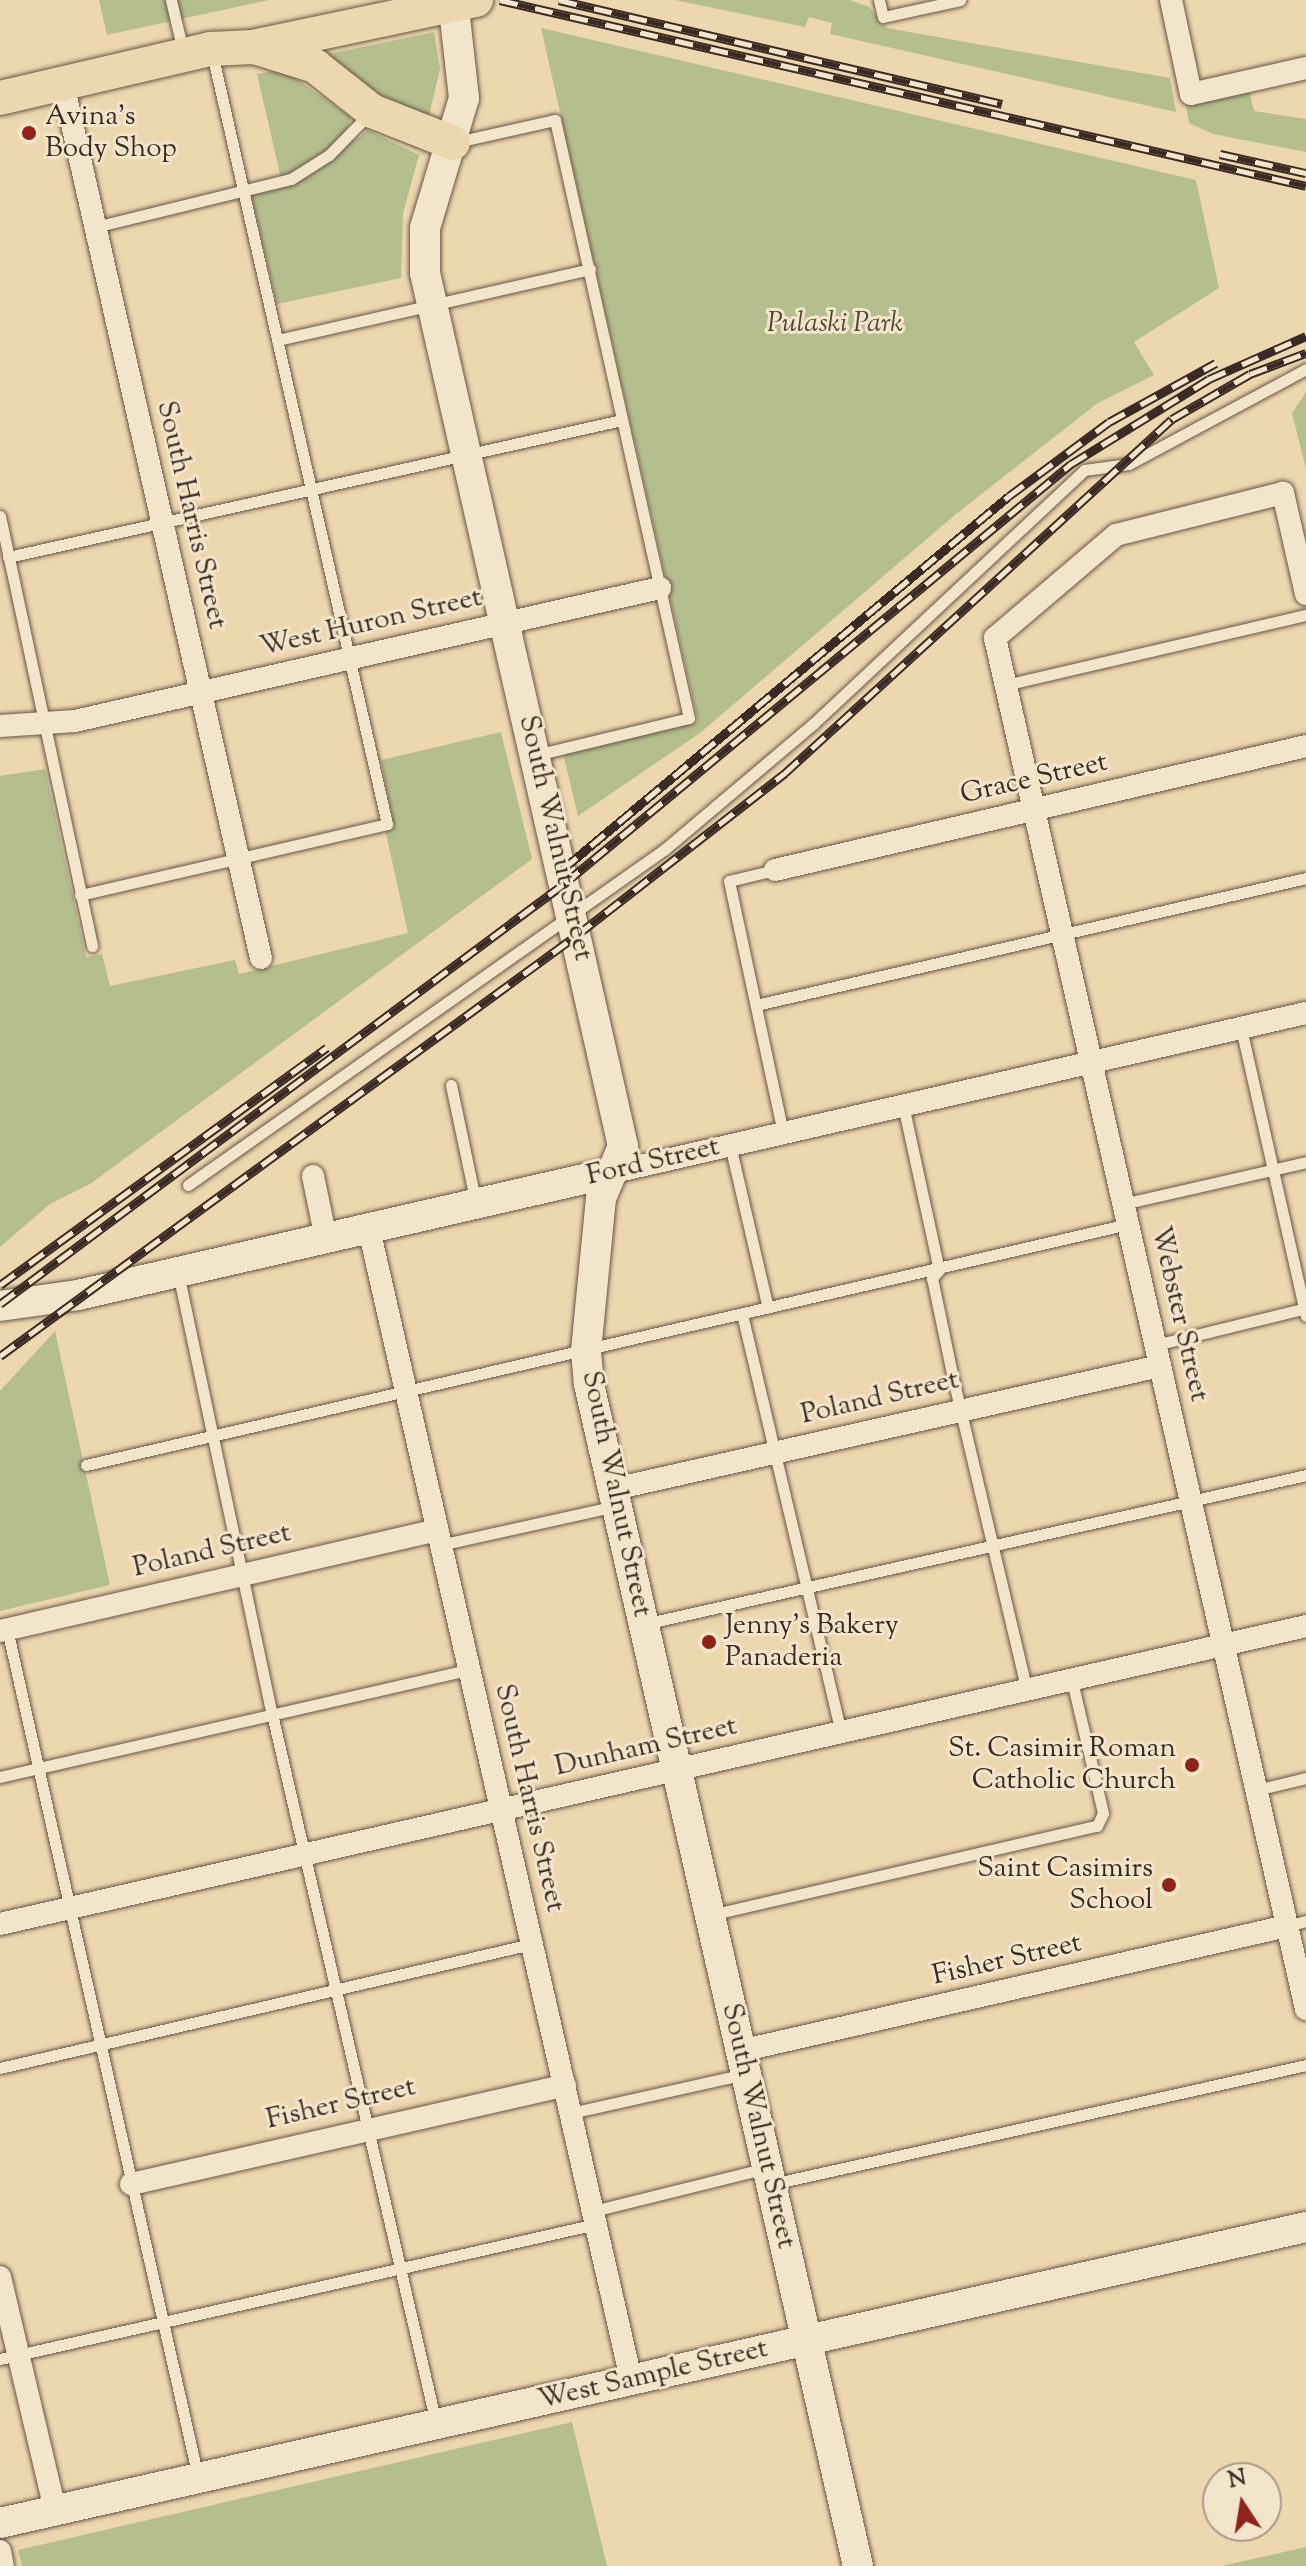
<!DOCTYPE html>
<style>
body{margin:0}
#map{position:relative;width:1306px;height:2566px;overflow:hidden;background:#edd7ae;font-family:"Sorts Mill Goudy",serif}
div>[style]{position:absolute}
[style*='--x']{left:calc(var(--x)*1px);top:calc(var(--y)*1px);width:calc(var(--w)*1px);rotate:calc(var(--a)*1deg)}
.green>*{inset:0;background:#b5bf8d}
.roads{filter:drop-shadow(0 0 2px #665646) drop-shadow(0 0 2px #665646)}
.lane>*{height:11px;margin:-5.5px;padding:0 5.5px;transform-origin:5.5px;border-radius:5.5px;background:#f3e5ca}
.street>*{height:22px;margin:-11px;padding:0 11px;transform-origin:11px;border-radius:11px;background:#f3e5ca}
.secondary>*{height:30px;margin:-15px;padding:0 15px;transform-origin:15px;border-radius:15px;background:#f3e5ca}
.primary>*{height:34px;margin:-17px;padding:0 17px;transform-origin:17px;border-radius:17px;background:#edd7ae}
.rail>*{height:9px;margin-top:-4.5px;transform-origin:0;background:repeating-linear-gradient(90deg,#f3e5ca 0 18px,#392b23 0 36px);box-sizing:border-box;border-block:2px solid #392b23}
.dots>*{width:22px;height:22px;translate:-50% -50%;box-sizing:border-box;border:4px solid #f3e5ca;border-radius:50%}
span{translate:-50% -50%;white-space:nowrap;text-align:center;line-height:1.15;-webkit-text-stroke:6px #f3e5ca;paint-order:stroke}
.poi-label{font-size:28px;color:#392b23}
.left{translate:0 -50%;text-align:left}
.right{translate:-100% -50%;text-align:right}
.park-label{font-size:28px;color:#524938;font-style:italic}
.street-label{font-size:28px;color:#392b23}
.north{position:absolute;left:1202px;top:2462px;width:80px;height:80px;box-sizing:border-box;background:#f3e5ca;border:2px solid #a99b87;border-radius:50%;rotate:348deg;font-size:22px;font-weight:700;line-height:32px;text-align:center;color:#392b23}
.north::after{content:'';display:block;margin:auto;width:28px;height:36px;background:#8f2418;clip-path:polygon(50% 0,100% 100%,50% 72%,0 100%)}
</style>
<div id="map">
<div class="green">
<div style="clip-path:polygon(99px 0,269px 0,107px 35px)"></div>
<div style="clip-path:polygon(675px 0,850px 0,869px 7px,887px 28px,1170px 78px,1176px 112px,830px 34px,832px 23px,809px 17px,805px 27px)"></div>
<div style="clip-path:polygon(541px 28px,1196px 180px,1219px 288px,1134px 342px,1154px 375px,1098px 403px,956px 514px,700px 733px,578px 816px,563px 753px,698px 721px)"></div>
<div style="clip-path:polygon(434px 32px,440px 69px,428px 120px,395px 109px,324px 55px)"></div>
<div style="clip-path:polygon(282px 69px,351px 117px,346px 132px,354px 141px,368px 130px,419px 155px,403px 213px,401px 278px,277px 304px,251px 195px,283px 187px,257px 74px)"></div>
<div style="clip-path:polygon(1249px 89px,1254px 111px,1306px 119px,1306px 152px,1213px 134px,1189px 123px,1185px 101px)"></div>
<div style="clip-path:polygon(1306px 392px,1306px 469px,1292px 413px)"></div>
<div style="clip-path:polygon(501px 732px,532px 859px,90px 1184px,50px 1204px,0 1247px,0 776px,45px 769px,86px 957px,102px 954px,110px 986px,235px 960px,239px 974px,408px 933px,385px 829px,394px 825px,381px 760px)"></div>
<div style="clip-path:polygon(55px 1331px,110px 1585px,0 1611px,0 1391px)"></div>
<div style="clip-path:polygon(572px 2422px,607px 2566px,22px 2566px,18px 2550px)"></div>
<div style="clip-path:polygon(1306px 2547px,1306px 2566px,1222px 2566px)"></div>
</div>
<div class="roads">
<div class="lane">
<div style="--x:171;--y:0;--w:52;--a:76.8"></div>
<div style="--x:879;--y:0;--w:17;--a:77"></div>
<div style="--x:883;--y:17;--w:79;--a:-12.4"></div>
<div style="--x:457;--y:142;--w:100;--a:-12.7"></div>
<div style="--x:555;--y:120;--w:613;--a:77.37"></div>
<div style="--x:689;--y:718;--w:157;--a:166.4"></div>
<div style="--x:95;--y:227;--w:202;--a:-13.8"></div>
<div style="--x:291;--y:179;--w:45;--a:-32.3"></div>
<div style="--x:329;--y:155;--w:57;--a:-45.7"></div>
<div style="--x:278;--y:340;--w:320;--a:-12.8"></div>
<div style="--x:0;--y:516;--w:440;--a:77.9"></div>
<div style="--x:8;--y:557;--w:629;--a:-12.58"></div>
<div style="--x:1005;--y:685;--w:309;--a:-13.1"></div>
<div style="--x:775;--y:870;--w:47;--a:166.6"></div>
<div style="--x:729;--y:881;--w:258;--a:77.9"></div>
<div style="--x:80;--y:895;--w:315;--a:-13"></div>
<div style="--x:387;--y:824;--w:791;--a:-102.79"></div>
<div style="--x:756;--y:1005;--w:564;--a:-13"></div>
<div style="--x:1241;--y:1028;--w:295;--a:77.3"></div>
<div style="--x:451;--y:1085;--w:122;--a:78.1"></div>
<div style="--x:903;--y:1105;--w:169;--a:77.7"></div>
<div style="--x:939;--y:1270;--w:11;--a:131"></div>
<div style="--x:932;--y:1278;--w:98;--a:78.2"></div>
<div style="--x:952;--y:1374;--w:326;--a:76.7"></div>
<div style="--x:730;--y:1145;--w:167;--a:76.9"></div>
<div style="--x:188;--y:1185;--w:583;--a:-35.16"></div>
<div style="--x:665;--y:849;--w:194;--a:-40.2"></div>
<div style="--x:813;--y:724;--w:371;--a:-43.1"></div>
<div style="--x:1084;--y:470;--w:45;--a:-7.6"></div>
<div style="--x:1129;--y:464;--w:201;--a:-28.2"></div>
<div style="--x:1123;--y:1204;--w:188;--a:-12.9"></div>
<div style="--x:178;--y:1273;--w:451;--a:78"></div>
<div style="--x:272;--y:1714;--w:728;--a:76.98"></div>
<div style="--x:742;--y:1314;--w:432;--a:76.7"></div>
<div style="--x:1155;--y:1345;--w:152;--a:-13.7"></div>
<div style="--x:86;--y:1465;--w:1070;--a:-13.02"></div>
<div style="--x:440;--y:1545;--w:180;--a:-12.5"></div>
<div style="--x:644;--y:1624;--w:679;--a:-12.68"></div>
<div style="--x:7;--y:1629;--w:869;--a:77.31"></div>
<div style="--x:0;--y:1777;--w:481;--a:-12.9"></div>
<div style="--x:1256;--y:1790;--w:51;--a:-13.5"></div>
<div style="--x:710;--y:1915;--w:397;--a:-13"></div>
<div style="--x:1097;--y:1826;--w:14;--a:-65"></div>
<div style="--x:1103;--y:1813;--w:136;--a:-103.2"></div>
<div style="--x:1287;--y:1926;--w:20;--a:-15"></div>
<div style="--x:0;--y:2068;--w:545;--a:-13.14"></div>
<div style="--x:571;--y:2113;--w:178;--a:-12.6"></div>
<div style="--x:772;--y:2184;--w:547;--a:-12.56"></div>
<div style="--x:593;--y:2211;--w:179;--a:-13.9"></div>
<div style="--x:0;--y:2359;--w:611;--a:-12.76"></div>
</div>
<div class="street">
<div style="--x:1171;--y:0;--w:96;--a:78"></div>
<div style="--x:1191;--y:94;--w:118;--a:-12.7"></div>
<div style="--x:63;--y:84;--w:896;--a:77.24"></div>
<div style="--x:1306;--y:594;--w:104;--a:-102.8"></div>
<div style="--x:1283;--y:493;--w:172;--a:165.9"></div>
<div style="--x:1116;--y:535;--w:159;--a:139.6"></div>
<div style="--x:995;--y:638;--w:1406;--a:77.22"></div>
<div style="--x:0;--y:726;--w:75;--a:-3.8"></div>
<div style="--x:75;--y:721;--w:600;--a:-12.81"></div>
<div style="--x:775;--y:870;--w:545;--a:-13.14"></div>
<div style="--x:610;--y:1173;--w:714;--a:-12.95"></div>
<div style="--x:313;--y:1176;--w:64;--a:78.3"></div>
<div style="--x:369;--y:1229;--w:1179;--a:77.17"></div>
<div style="--x:614;--y:1489;--w:560;--a:-12.7"></div>
<div style="--x:0;--y:1631;--w:449;--a:-13"></div>
<div style="--x:0;--y:1924;--w:1340;--a:-12.85"></div>
<div style="--x:740;--y:2051;--w:561;--a:-12.87"></div>
<div style="--x:131;--y:2184;--w:445;--a:-12.8"></div>
<div style="--x:0;--y:2277;--w:239;--a:76.7"></div>
<div style="--x:0;--y:2551;--w:15;--a:79"></div>
</div>
<div class="secondary">
<div style="--x:453;--y:0;--w:99;--a:83.6"></div>
<div style="--x:464;--y:98;--w:136;--a:106.7"></div>
<div style="--x:425;--y:228;--w:45;--a:90"></div>
<div style="--x:425;--y:273;--w:895;--a:77.22"></div>
<div style="--x:623;--y:1146;--w:56;--a:112.9"></div>
<div style="--x:601;--y:1198;--w:154;--a:95.6"></div>
<div style="--x:586;--y:1351;--w:33;--a:85"></div>
<div style="--x:589;--y:1384;--w:1212;--a:77.18"></div>
<div style="--x:0;--y:1306;--w:79;--a:-8"></div>
<div style="--x:78;--y:1295;--w:546;--a:-12.92"></div>
<div style="--x:0;--y:2523;--w:1339;--a:-12.77"></div>
</div>
<div class="primary">
<div style="--x:261;--y:49;--w:57;--a:17.5"></div>
<div style="--x:315;--y:66;--w:73;--a:38.3"></div>
<div style="--x:372;--y:111;--w:87;--a:21.6"></div>
<div style="--x:0;--y:98;--w:217;--a:-13.1"></div>
<div style="--x:211;--y:49;--w:42;--a:-2.7"></div>
<div style="--x:253;--y:47;--w:228;--a:-11.9"></div>
</div>
</div>
<div class="rail">
<div style="--x:500;--y:0;--w:827;--a:12.99"></div>
<div style="--x:559;--y:0;--w:455;--a:13.2"></div>
<div style="--x:1220;--y:154;--w:88;--a:12.5"></div>
<div style="--x:563;--y:869;--w:581;--a:-39.91"></div>
<div style="--x:1009;--y:496;--w:124;--a:-36.5"></div>
<div style="--x:1109;--y:422;--w:122;--a:-28.9"></div>
<div style="--x:0;--y:1285;--w:404;--a:-36"></div>
<div style="--x:0;--y:1304;--w:705;--a:-36.69"></div>
<div style="--x:565;--y:883;--w:657;--a:-39.63"></div>
<div style="--x:1071;--y:464;--w:162;--a:-31.6"></div>
<div style="--x:1209;--y:379;--w:106;--a:-23.9"></div>
<div style="--x:0;--y:1356;--w:714;--a:-36.12"></div>
<div style="--x:577;--y:935;--w:264;--a:-37.9"></div>
<div style="--x:785;--y:773;--w:524;--a:-42.45"></div>
<div style="--x:1172;--y:419;--w:90;--a:-30"></div>
<div style="--x:1250;--y:374;--w:60;--a:-20.6"></div>
</div>
<div class="dots">
<div style="left:29px;top:133px;background:#8f2418"></div>
<div style="left:709px;top:1642px;background:#8f2418"></div>
<div style="left:1192px;top:1765px;background:#8f2418"></div>
<div style="left:1169px;top:1885px;background:#8f2418"></div>
</div>
<div class="poi-label">
<span class="left" style="left:45px;top:133px">Avina's<br>Body Shop</span>
<span class="left" style="left:725px;top:1642px">Jenny's Bakery<br>Panaderia</span>
<span class="right" style="left:1176px;top:1765px">St. Casimir Roman<br>Catholic Church</span>
<span class="right" style="left:1153px;top:1885px">Saint Casimirs<br>School</span>
</div>
<div class="park-label">
<span style="left:835px;top:324px">Pulaski Park</span>
</div>
<div class="street-label">
<span style="left:191px;top:515px;rotate:77deg">South Harris Street</span>
<span style="left:371px;top:623px;rotate:-13deg">West Huron Street</span>
<span style="left:1034px;top:779px;rotate:-13deg">Grace Street</span>
<span style="left:555px;top:838px;rotate:77deg">South Walnut Street</span>
<span style="left:653px;top:1162px;rotate:-13deg">Ford Street</span>
<span style="left:1179px;top:1314px;rotate:77deg">Webster Street</span>
<span style="left:880px;top:1398px;rotate:-13deg">Poland Street</span>
<span style="left:616px;top:1494px;rotate:78deg">South Walnut Street</span>
<span style="left:212px;top:1551px;rotate:-13deg">Poland Street</span>
<span style="left:646px;top:1747px;rotate:-13deg">Dunham Street</span>
<span style="left:529px;top:1798px;rotate:77deg">South Harris Street</span>
<span style="left:1007px;top:1960px;rotate:-13deg">Fisher Street</span>
<span style="left:341px;top:2104px;rotate:-13deg">Fisher Street</span>
<span style="left:758px;top:2126px;rotate:77deg">South Walnut Street</span>
<span style="left:653px;top:2375px;rotate:-13deg">West Sample Street</span>
</div>
<div class="north">N</div>
</div>
